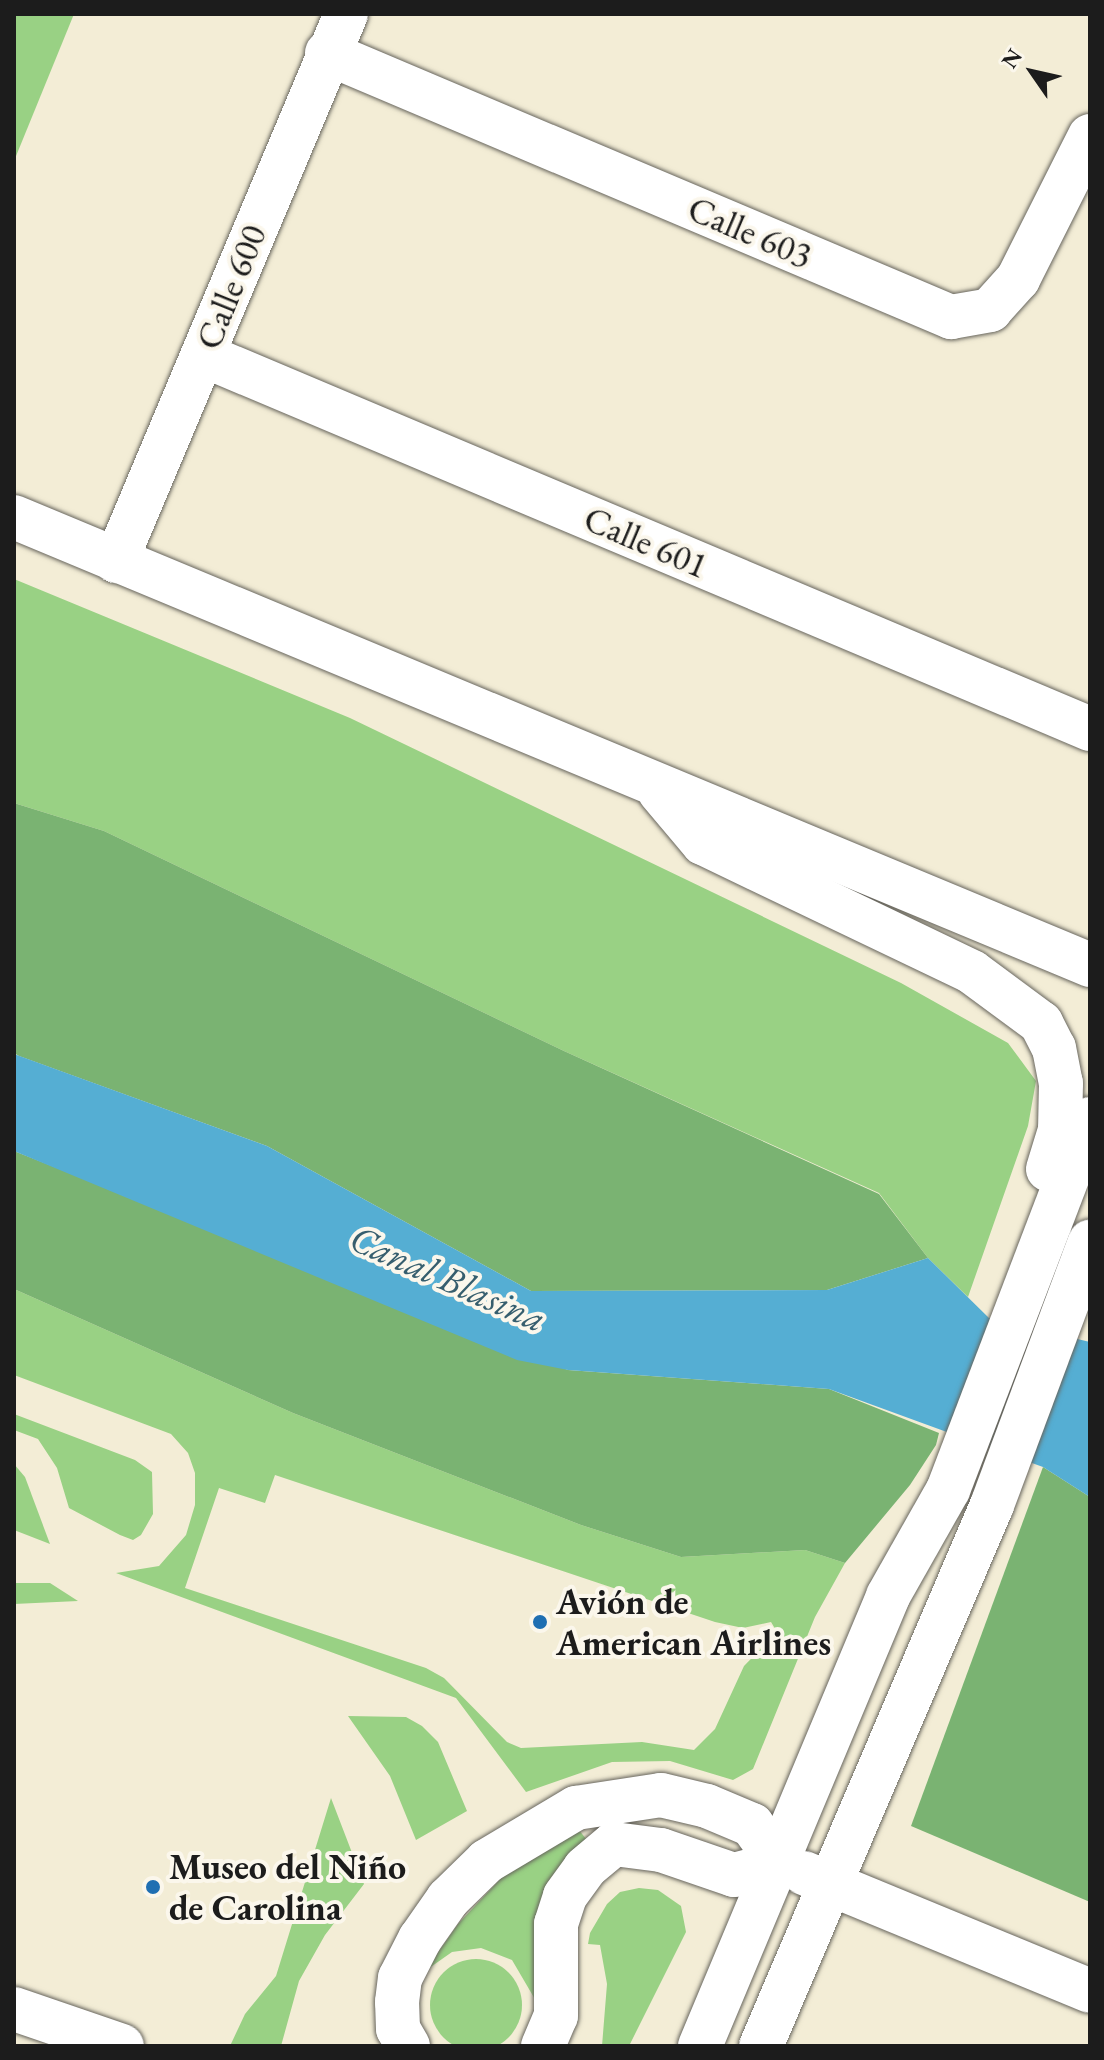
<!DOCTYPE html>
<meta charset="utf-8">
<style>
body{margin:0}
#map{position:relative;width:1104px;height:2060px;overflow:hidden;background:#f3edd6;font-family:"EB Garamond",serif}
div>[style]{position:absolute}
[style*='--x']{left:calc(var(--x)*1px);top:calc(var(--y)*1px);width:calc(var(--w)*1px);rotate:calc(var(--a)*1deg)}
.green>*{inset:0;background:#99d184}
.round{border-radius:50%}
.forest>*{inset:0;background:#7ab372}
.water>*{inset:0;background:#55aed3}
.roads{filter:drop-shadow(0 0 2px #67655d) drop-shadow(0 0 2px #67655d)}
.minor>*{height:44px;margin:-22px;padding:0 22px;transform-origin:22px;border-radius:22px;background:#fff}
.dots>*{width:22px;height:22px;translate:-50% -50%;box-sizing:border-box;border:4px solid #fbf7ec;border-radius:50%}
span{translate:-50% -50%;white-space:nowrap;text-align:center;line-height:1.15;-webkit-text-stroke:8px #fbf7ec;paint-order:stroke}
.street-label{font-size:36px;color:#1c1c1c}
.poi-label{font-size:36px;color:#1c1c1c;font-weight:700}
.left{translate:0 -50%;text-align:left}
.water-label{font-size:38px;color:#365e6e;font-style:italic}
.frame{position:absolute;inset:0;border:16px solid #1c1c1c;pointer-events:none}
.north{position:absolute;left:992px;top:32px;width:80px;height:80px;-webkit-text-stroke:6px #fbf7ec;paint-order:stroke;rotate:304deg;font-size:22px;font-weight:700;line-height:32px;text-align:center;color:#1c1c1c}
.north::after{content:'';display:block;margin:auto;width:28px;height:36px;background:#1c1c1c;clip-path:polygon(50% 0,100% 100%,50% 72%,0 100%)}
</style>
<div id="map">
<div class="green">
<div style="clip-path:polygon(14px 14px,74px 14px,14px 161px)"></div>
<div style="clip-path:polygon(14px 579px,350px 718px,901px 983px,1008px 1043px,1036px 1081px,1028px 1126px,968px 1297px,928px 1258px,879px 1193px,564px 1051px,104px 831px,14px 803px)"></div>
<div style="clip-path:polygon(evenodd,14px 1289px,293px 1413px,581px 1525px,681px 1557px,805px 1550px,845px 1563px,815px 1617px,753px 1769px,733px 1780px,670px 1761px,612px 1762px,526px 1792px,456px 1698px,116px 1573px,159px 1566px,186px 1535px,195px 1505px,195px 1473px,188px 1453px,171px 1434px,14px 1375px,14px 1289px,275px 1475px,715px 1622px,743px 1628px,771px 1622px,777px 1632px,744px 1666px,715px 1729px,694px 1750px,642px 1742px,521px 1748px,507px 1742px,444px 1678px,426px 1668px,185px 1588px,219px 1488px,265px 1503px,275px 1475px)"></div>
<div style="clip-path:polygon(14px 1414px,135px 1460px,152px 1472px,153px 1514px,141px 1535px,133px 1540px,120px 1535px,69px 1508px,57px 1468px,38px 1439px,14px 1430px)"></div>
<div style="clip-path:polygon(14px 1464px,25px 1477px,50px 1544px,14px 1530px)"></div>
<div style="clip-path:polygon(14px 1583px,50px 1583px,78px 1601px,14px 1604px)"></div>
<div style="clip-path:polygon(348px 1716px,406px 1717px,422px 1726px,438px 1742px,467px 1811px,416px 1840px,390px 1776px)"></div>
<div style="clip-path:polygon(331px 1798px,364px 1884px,325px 1935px,299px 1981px,281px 2046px,230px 2046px,245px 2014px,276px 1976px)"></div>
<div style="clip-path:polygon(578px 1829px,587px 1840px,536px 1917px,536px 2001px,512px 1960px,481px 1948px,452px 1952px,425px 1971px,458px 1924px,506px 1873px)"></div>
<div style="clip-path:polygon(639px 1888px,658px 1890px,681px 1906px,686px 1932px,629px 2046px,602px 2046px,607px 1984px,600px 1945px,588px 1944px,590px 1933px,607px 1904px,620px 1892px)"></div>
<div class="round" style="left:430px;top:1959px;width:92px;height:92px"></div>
</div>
<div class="forest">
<div style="clip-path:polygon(14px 803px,104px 831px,564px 1051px,879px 1194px,928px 1258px,827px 1290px,531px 1291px,267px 1146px,19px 1056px,14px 1053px)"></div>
<div style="clip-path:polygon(14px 1151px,568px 1370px,829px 1389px,939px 1433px,936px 1445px,910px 1485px,845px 1563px,805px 1550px,681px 1557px,581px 1525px,293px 1413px,14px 1289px)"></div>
<div style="clip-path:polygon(1043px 1467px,1090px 1497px,1090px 1902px,911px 1826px)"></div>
</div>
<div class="water">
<div style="clip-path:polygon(14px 1054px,267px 1146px,531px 1291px,827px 1290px,928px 1258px,989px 1318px,1090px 1342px,1090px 1497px,1043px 1467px,829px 1389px,568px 1370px,517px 1360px,14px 1151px)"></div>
</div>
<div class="roads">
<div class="minor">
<div style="--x:327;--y:53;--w:678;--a:22.93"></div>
<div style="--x:951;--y:317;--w:40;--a:-10"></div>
<div style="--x:990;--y:310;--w:42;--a:-47.9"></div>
<div style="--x:1018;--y:279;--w:160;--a:-63.3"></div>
<div style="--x:203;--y:355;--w:963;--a:22.86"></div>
<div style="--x:14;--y:517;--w:1166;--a:22.6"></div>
<div style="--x:116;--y:561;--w:593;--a:-67.19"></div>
<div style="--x:660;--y:792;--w:67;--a:49.9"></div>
<div style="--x:703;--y:843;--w:298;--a:25.6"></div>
<div style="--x:972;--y:972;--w:86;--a:36.5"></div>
<div style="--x:1041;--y:1023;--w:28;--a:63"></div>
<div style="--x:1054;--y:1048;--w:36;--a:79"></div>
<div style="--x:1061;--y:1083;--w:47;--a:91.2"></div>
<div style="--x:1060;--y:1130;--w:41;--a:107.1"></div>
<div style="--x:804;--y:1873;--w:309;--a:22.4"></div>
<div style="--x:14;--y:2009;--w:114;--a:18.9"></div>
<div style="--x:408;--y:2046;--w:20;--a:-120"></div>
<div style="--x:398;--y:2029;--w:27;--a:-92"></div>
<div style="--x:397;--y:2002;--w:24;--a:-83"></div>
<div style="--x:400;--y:1978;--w:44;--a:-62.9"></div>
<div style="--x:420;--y:1939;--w:49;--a:-55"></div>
<div style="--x:448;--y:1899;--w:54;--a:-44.3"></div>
<div style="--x:487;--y:1861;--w:104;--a:-30.8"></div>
<div style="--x:576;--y:1808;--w:86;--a:-8.7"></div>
<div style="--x:661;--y:1795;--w:47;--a:13.4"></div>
<div style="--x:707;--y:1806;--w:49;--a:22.9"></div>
<div style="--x:752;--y:1825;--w:47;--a:54.6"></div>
<div style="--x:543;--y:2046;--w:33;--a:-67"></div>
<div style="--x:556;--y:2016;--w:92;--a:-90"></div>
<div style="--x:556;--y:1924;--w:29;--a:-72"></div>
<div style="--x:565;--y:1896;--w:34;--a:-54"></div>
<div style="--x:585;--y:1868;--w:38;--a:-40"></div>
<div style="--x:614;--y:1844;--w:47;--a:7.3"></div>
<div style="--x:661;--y:1850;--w:77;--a:18.9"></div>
<div style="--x:734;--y:1875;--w:47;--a:-14.9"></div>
<div style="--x:700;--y:2046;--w:488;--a:-67.3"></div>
<div style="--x:888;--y:1596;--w:122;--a:-60.5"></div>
<div style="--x:948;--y:1490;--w:397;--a:-69.1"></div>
<div style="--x:761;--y:2046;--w:588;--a:-66.88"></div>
<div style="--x:992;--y:1505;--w:281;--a:-69.6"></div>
</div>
</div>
<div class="dots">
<div style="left:540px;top:1622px;background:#1f6fb2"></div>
<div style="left:153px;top:1887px;background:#1f6fb2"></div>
</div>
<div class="street-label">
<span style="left:750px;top:232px;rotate:23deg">Calle 603</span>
<span style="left:231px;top:287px;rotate:-68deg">Calle 600</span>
<span style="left:646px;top:542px;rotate:23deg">Calle 601</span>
</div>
<div class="poi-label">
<span class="left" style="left:556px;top:1622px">Avión de<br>American Airlines</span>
<span class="left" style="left:169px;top:1887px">Museo del Niño<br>de Carolina</span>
</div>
<div class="water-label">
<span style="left:448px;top:1278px;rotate:24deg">Canal Blasina</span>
</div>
<div class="frame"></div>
<div class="north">N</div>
</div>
